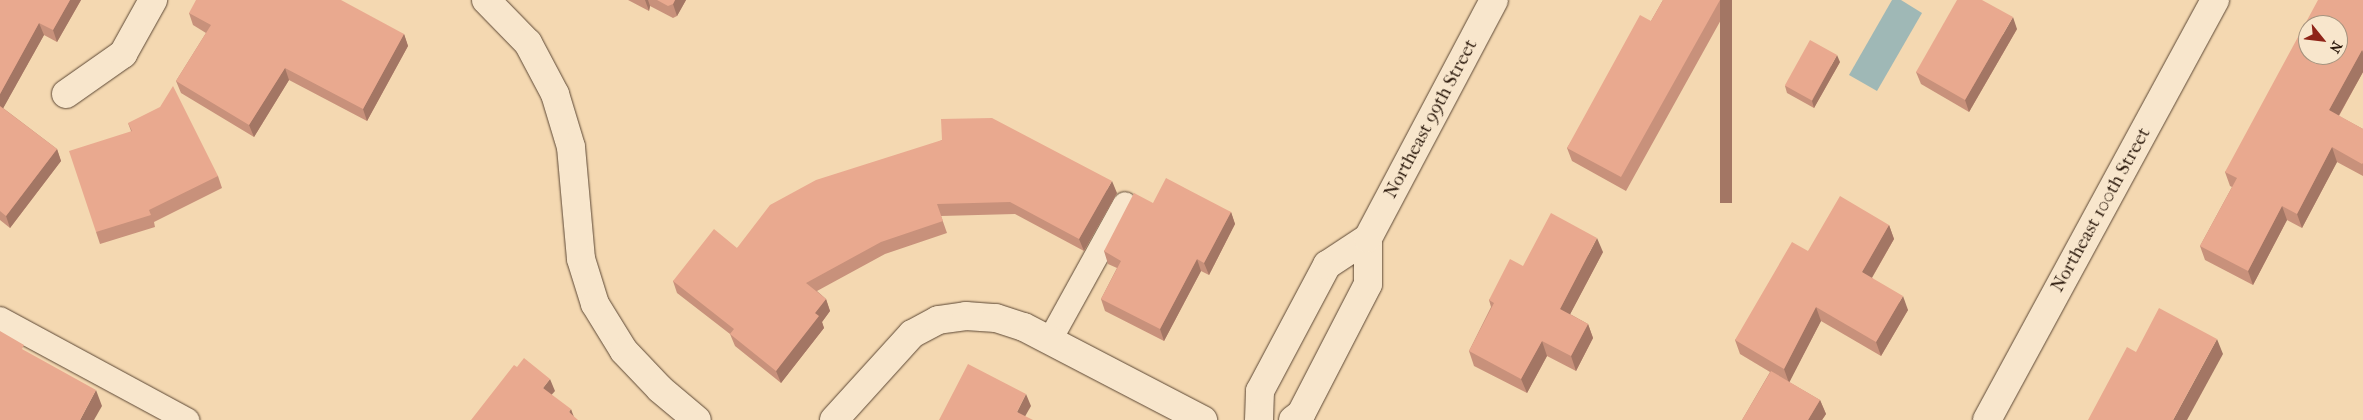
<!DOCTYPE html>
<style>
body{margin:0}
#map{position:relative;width:2363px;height:420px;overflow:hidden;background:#f4d8b1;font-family:"IM FELL French Canon",serif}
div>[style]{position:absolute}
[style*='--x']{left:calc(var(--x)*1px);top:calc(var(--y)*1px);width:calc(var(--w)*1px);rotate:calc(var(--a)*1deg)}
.water>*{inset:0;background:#9fb8b6}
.roads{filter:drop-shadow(0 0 1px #5c4734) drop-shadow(0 0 1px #5c4734)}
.lane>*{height:24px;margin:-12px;padding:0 12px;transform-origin:12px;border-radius:12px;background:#f8e6cc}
.street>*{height:28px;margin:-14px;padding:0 14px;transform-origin:14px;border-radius:14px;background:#f8e6cc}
.secondary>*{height:28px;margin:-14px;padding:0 14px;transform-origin:14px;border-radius:14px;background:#f8e6cc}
.wall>*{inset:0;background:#c8917b}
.shaded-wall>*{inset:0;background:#a37664;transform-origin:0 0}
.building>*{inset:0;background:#e9a98f;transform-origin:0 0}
span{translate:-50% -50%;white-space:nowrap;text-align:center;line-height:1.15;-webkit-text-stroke:4.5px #f8e6cc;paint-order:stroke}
.street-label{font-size:19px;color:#29170a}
.north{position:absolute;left:2298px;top:15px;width:50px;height:50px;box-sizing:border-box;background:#f8e6cc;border:1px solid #a5937e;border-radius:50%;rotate:119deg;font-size:14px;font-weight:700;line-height:20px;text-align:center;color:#29170a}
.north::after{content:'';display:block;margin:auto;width:18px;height:22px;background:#8f2418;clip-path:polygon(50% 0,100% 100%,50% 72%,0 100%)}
</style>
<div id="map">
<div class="water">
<div style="clip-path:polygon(1892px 0,1901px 0,1922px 13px,1877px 91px,1849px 75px)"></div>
</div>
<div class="roads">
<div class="lane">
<div style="--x:0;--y:319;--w:213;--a:28.4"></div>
<div style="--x:1050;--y:340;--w:155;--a:-61.1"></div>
</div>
<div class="street">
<div style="--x:486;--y:0;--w:60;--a:45.7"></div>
<div style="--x:528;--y:43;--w:58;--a:62.1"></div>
<div style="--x:555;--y:94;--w:55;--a:73.2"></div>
<div style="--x:571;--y:147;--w:112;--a:84.9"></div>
<div style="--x:581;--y:259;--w:47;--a:72.7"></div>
<div style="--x:595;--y:304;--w:55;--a:58.3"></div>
<div style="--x:624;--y:351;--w:52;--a:46.5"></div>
<div style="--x:660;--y:389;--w:48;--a:40"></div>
<div style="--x:66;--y:94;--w:70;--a:-35.1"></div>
<div style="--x:123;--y:54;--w:62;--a:-60.9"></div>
<div style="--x:834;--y:420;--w:116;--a:-47.8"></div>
<div style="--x:912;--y:334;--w:30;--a:-28"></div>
<div style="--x:938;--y:320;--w:28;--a:-8"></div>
<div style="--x:966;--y:316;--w:30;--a:4"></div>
<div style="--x:996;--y:318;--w:29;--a:18"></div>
<div style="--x:1024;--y:327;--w:202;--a:27.5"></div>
<div style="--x:1987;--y:420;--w:478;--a:-61.5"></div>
</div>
<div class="secondary">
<div style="--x:1259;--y:420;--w:29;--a:-88"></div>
<div style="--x:1260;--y:391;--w:143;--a:-62"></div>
<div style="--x:1327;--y:265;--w:49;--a:-33.4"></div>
<div style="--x:1293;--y:420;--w:10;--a:-37"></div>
<div style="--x:1301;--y:414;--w:146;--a:-62.7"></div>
<div style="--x:1368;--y:284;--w:46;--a:-90"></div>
<div style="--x:1368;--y:238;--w:269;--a:-62.1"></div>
</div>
</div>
<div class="wall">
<div style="clip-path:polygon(0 0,81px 0,57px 42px,44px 35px,3px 108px,57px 149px,61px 161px,10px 228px,0 220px)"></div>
<div style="clip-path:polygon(628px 0,686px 0,677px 16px,673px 18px,650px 6px,649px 11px)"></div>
<div style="clip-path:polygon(1663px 0,1732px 0,1626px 191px,1572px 161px,1567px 148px,1651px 21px)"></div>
<div style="clip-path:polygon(2363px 0,2363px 72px,2339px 116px,2363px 129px,2363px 176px,2337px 162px,2302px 228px,2287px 220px,2253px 285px,2205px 260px,2200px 246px,2232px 187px,2230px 186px,2225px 172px)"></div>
<div style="clip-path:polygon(189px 13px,404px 34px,408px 46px,367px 121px,289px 80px,254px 137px,181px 93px,176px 81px,206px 33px,193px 25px)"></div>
<div style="clip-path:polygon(2017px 29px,1969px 112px,1921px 84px,1916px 72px)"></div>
<div style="clip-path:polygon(1840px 62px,1814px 108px,1787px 93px,1785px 86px)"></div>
<div style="clip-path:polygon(128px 123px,218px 176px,222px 188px,154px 222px,155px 227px,100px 244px,96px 232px,131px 131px)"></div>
<div style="clip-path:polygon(942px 140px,1117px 193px,1084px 251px,1015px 214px,941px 216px,947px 233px,885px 254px,817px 291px,826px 299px,830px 311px,822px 322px,824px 328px,781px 383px,735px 346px,730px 334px,677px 293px,673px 281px,737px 248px)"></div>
<div style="clip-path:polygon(1153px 203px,1231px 212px,1235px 224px,1209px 275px,1201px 271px,1164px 341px,1105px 311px,1101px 299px,1117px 268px,1108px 264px,1104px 251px)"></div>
<div style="clip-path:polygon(1889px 225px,1894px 239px,1872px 278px,1908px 310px,1881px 356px,1821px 321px,1789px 382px,1820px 400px,1826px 414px,1822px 420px,1742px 420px,1770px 372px,1740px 354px,1735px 340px,1808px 251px)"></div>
<div style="clip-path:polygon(1603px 252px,1570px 314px,1588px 324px,1593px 338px,1576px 371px,1547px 356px,1527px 393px,1474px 366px,1469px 351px,1491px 307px,1489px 300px,1523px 266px)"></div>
</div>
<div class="shaded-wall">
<div style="clip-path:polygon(70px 0,81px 0,57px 42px,53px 30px)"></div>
<div style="clip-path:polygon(645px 0,648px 0,650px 6px,649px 11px)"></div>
<div style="clip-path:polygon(675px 0,686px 0,677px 16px,673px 4px)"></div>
<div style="left:1720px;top:0;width:12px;height:203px"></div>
<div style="clip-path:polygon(2013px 17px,2017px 29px,1969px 112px,1965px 100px)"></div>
<div style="clip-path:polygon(39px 23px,44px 35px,0 114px,0 94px)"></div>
<div style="clip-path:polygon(404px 34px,408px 46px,367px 121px,363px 109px)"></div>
<div style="clip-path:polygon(2362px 50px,2363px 53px,2363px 72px,2334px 124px,2329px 110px)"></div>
<div style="clip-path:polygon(1837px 55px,1840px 62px,1814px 108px,1812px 101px)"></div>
<div style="clip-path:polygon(285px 68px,289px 80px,254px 137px,249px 125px)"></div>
<div style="clip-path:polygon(2332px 147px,2337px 162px,2302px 228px,2297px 214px)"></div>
<div style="clip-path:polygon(57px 149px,61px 161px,10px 228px,6px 216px)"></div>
<div style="clip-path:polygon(1112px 181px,1117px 193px,1084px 251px,1079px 239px)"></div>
<div style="clip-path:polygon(2282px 206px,2287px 220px,2253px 285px,2248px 271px)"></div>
<div style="clip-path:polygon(1231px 212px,1235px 224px,1209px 275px,1204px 263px)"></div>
<div style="clip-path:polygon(1889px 225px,1894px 239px,1867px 286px,1862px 272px)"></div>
<div style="clip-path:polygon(1597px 238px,1603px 252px,1565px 324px,1560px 309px)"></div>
<div style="clip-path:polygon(1197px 259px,1201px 271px,1164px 341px,1160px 329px)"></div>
<div style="clip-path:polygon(1903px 296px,1908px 310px,1881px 356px,1876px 342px)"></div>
<div style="clip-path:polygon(826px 299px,830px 311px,822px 322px,824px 328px,781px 383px,776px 371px,815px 313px)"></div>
<div style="clip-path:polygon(1816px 307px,1821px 321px,1789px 383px,1784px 369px)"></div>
<div style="clip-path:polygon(1588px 324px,1593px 338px,1576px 371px,1571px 356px)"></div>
<div style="clip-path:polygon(2217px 339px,2223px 354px,2187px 420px,2173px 420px)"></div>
<div style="clip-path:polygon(1542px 341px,1547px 356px,1527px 393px,1521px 379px)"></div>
<div style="clip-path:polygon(550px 379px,555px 391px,547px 400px,543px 388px)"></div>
<div style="clip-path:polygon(96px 390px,102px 406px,94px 420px,80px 420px)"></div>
<div style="clip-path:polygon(1026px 394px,1031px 406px,1023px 420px,1017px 412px)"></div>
<div style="clip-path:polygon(1820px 400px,1826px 414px,1822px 420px,1808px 420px)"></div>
<div style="clip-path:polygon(571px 409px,575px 420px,569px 412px)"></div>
</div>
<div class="building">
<div style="clip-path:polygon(0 0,70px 0,53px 30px,39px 23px,0 94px)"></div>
<div style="clip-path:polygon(196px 0,341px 0,404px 34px,363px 109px,285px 68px,249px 125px,176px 81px,211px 25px,189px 13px)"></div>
<div style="clip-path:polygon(657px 0,675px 0,673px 4px,668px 6px)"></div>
<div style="clip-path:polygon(1663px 0,1720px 0,1621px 177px,1567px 148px,1640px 15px,1651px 21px)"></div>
<div style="clip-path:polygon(1957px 0,1982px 0,2013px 17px,1965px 100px,1916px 72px)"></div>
<div style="clip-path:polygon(evenodd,2318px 0,2363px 0,2363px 51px,2362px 50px,2329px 110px,2363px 129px,2363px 163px,2362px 164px,2332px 147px,2297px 214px,2282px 206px,2248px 271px,2200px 246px,2237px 178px,2225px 172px,2318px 0,2308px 25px,2338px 25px,2338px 55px,2308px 55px,2308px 25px)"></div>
<div style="left:1810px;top:40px;width:31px;height:52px;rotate:29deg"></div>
<div style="clip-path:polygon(173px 86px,218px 176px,149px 210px,151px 215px,96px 232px,69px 151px,132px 131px,128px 123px,160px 107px)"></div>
<div style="clip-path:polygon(0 106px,57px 149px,6px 216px,0 211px)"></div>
<div style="clip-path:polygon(992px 118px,1112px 181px,1079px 239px,1010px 202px,937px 204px,943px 221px,881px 242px,806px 283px,826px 299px,815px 313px,819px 316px,776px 371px,730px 334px,734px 329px,673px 281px,714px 229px,737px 248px,770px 205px,816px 180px,942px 140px,941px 119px)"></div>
<div style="clip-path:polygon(1166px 178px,1231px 212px,1204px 263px,1197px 259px,1160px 329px,1101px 299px,1121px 261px,1104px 251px,1134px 193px,1153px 203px)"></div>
<div style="clip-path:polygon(1840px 196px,1889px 225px,1862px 272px,1903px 296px,1876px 342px,1816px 307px,1784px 369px,1735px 340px,1792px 242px,1808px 251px)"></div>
<div style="clip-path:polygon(1551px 213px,1597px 238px,1560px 309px,1588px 324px,1571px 356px,1542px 341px,1521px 379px,1469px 351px,1494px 303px,1489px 300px,1510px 259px,1523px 266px)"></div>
<div style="clip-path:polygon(2159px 308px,2217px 339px,2173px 420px,2088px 420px,2127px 347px,2136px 352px)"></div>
<div style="clip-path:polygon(0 331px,24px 345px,22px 349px,96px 390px,80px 420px,0 420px)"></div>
<div style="clip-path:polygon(524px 358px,550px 379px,543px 388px,571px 409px,569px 412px,578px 420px,471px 420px,514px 365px,517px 367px)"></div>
<div style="clip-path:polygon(968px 364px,1026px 394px,1017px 412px,1033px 420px,939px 420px)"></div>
<div style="clip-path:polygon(1771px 371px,1820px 400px,1808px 420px,1742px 420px)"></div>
</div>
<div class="street-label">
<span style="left:1431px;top:119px;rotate:-62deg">Northeast 99th Street</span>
<span style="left:2101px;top:210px;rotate:-61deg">Northeast 100th Street</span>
</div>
<div class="north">N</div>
</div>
